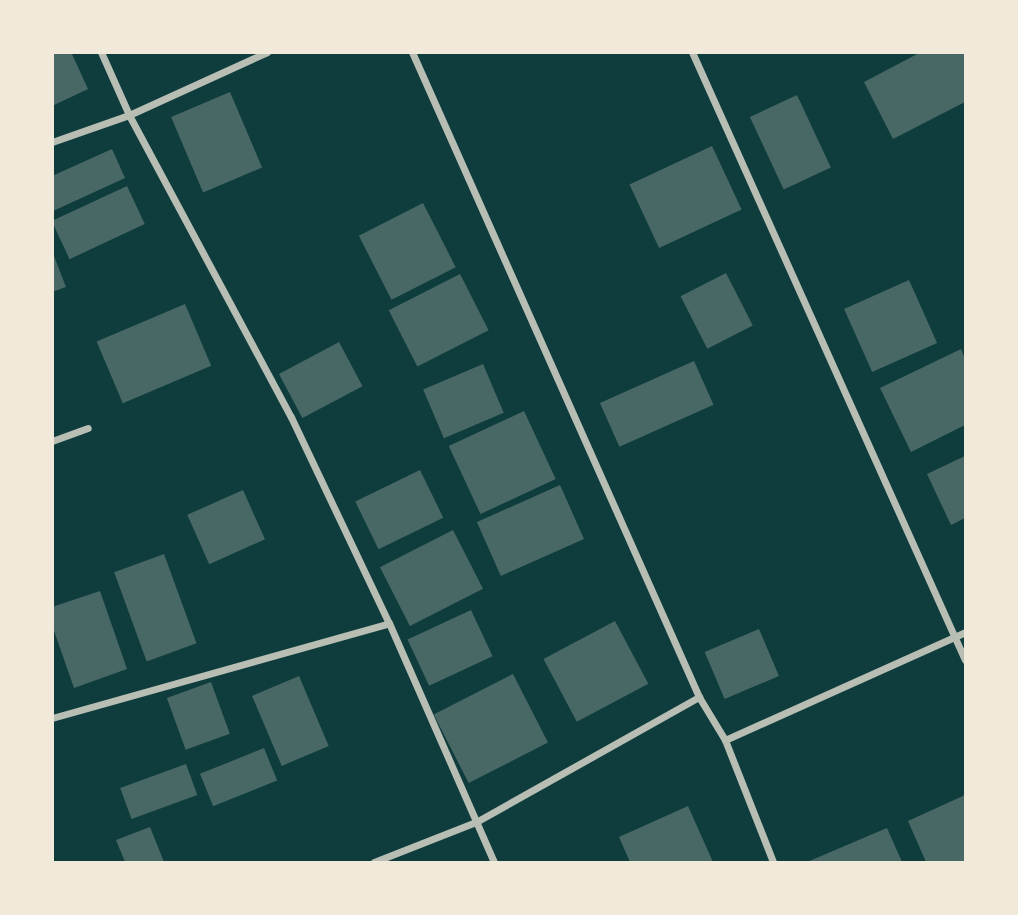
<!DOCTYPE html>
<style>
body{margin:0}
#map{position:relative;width:1018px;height:915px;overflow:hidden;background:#0f3d3e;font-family:Figtree,sans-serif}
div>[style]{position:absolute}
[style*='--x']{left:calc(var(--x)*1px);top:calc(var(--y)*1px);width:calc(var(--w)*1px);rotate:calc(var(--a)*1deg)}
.building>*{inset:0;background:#486865;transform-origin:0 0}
.minor>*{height:7px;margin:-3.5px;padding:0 3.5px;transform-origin:3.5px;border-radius:3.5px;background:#b8beb3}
span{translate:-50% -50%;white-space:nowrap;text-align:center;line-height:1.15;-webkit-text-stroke:5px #f1e9da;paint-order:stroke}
.frame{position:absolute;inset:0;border:54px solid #f1e9da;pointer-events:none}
</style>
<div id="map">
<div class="building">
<div style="clip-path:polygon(52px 52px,71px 52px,88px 89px,52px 106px)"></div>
<div style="clip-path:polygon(921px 52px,965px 52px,965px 102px,893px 139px,864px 82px)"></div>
<div style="left:230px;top:92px;width:82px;height:64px;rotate:67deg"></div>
<div style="left:797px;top:95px;width:80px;height:52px;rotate:65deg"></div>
<div style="left:712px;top:146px;width:70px;height:91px;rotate:65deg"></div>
<div style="clip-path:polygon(112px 149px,125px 178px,53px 211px,52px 176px)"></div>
<div style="left:127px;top:186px;width:42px;height:83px;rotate:65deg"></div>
<div style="left:423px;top:203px;width:72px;height:72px;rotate:63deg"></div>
<div style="clip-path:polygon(52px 251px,66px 287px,52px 292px)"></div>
<div style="left:726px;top:273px;width:59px;height:51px;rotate:63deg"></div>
<div style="left:460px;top:274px;width:63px;height:80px;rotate:63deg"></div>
<div style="left:909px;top:280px;width:69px;height:71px;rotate:66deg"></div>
<div style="left:185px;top:304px;width:67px;height:96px;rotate:67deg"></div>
<div style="left:339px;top:342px;width:50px;height:68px;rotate:62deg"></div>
<div style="clip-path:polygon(961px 349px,965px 359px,965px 425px,911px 452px,880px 388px)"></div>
<div style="left:694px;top:361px;width:48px;height:103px;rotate:66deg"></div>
<div style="left:483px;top:364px;width:53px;height:65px;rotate:67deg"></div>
<div style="left:524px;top:411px;width:75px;height:83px;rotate:65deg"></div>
<div style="clip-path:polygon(965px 456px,965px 518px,951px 525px,927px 474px)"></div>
<div style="left:420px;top:470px;width:53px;height:72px;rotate:64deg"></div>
<div style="left:560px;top:485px;width:59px;height:91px;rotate:66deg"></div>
<div style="left:243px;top:490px;width:54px;height:61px;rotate:66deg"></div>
<div style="left:453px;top:530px;width:66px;height:82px;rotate:63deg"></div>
<div style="left:164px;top:554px;width:95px;height:53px;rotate:70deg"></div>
<div style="clip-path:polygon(100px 591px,127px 669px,74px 688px,52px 625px,52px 607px)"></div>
<div style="left:471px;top:610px;width:51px;height:70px;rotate:65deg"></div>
<div style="left:615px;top:621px;width:71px;height:81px;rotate:62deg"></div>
<div style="left:759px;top:629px;width:51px;height:59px;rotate:67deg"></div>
<div style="left:513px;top:674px;width:77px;height:89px;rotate:63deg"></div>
<div style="left:299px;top:676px;width:76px;height:51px;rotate:67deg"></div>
<div style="left:211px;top:682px;width:55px;height:47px;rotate:70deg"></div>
<div style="left:264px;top:748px;width:35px;height:69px;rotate:68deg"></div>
<div style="left:186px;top:764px;width:33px;height:70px;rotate:70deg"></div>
<div style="clip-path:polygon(965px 795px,965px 862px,926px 862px,908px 821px)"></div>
<div style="clip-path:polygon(688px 806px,713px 862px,630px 862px,619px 837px)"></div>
<div style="clip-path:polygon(150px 827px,164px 862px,125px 862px,116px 840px)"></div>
<div style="clip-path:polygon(887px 828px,902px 862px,807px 862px)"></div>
</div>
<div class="minor">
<div style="--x:101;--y:52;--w:69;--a:66"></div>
<div style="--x:129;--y:115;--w:152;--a:-24.5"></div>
<div style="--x:412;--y:52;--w:706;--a:66.01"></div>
<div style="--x:692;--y:52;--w:666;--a:65.82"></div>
<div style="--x:52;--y:142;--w:82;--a:-19.3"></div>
<div style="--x:129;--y:115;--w:343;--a:61.8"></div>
<div style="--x:291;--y:417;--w:228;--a:64.6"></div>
<div style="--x:389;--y:623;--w:261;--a:66.3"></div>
<div style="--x:52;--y:441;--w:38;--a:-20"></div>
<div style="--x:52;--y:718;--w:350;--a:-15.7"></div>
<div style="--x:725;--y:740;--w:131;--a:68.5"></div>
<div style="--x:374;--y:862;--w:110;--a:-21.4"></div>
<div style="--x:476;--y:822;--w:256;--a:-29.3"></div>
<div style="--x:699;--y:697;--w:50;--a:58.8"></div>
<div style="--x:725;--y:740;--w:263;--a:-24.2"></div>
</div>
<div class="frame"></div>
</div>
